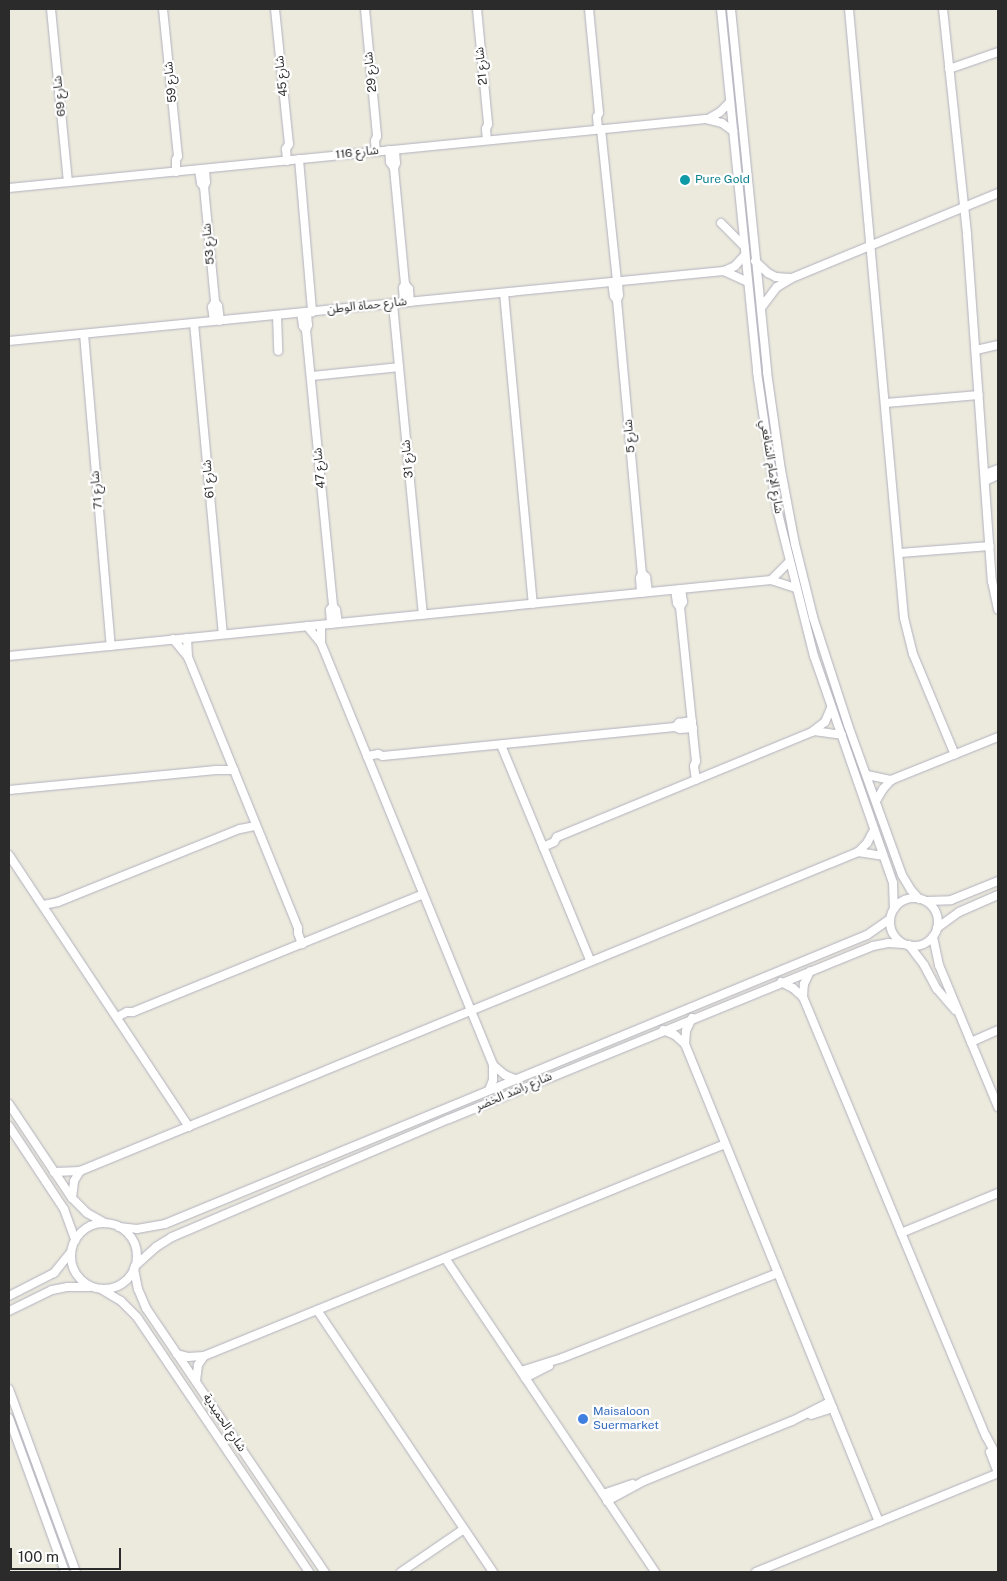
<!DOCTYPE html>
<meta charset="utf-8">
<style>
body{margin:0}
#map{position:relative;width:1007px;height:1581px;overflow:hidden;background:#ece9dd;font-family:"Public Sans","Noto Sans Arabic",sans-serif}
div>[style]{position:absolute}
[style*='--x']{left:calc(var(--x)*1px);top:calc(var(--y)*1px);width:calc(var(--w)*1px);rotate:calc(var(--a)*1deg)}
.roads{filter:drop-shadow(0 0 1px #b1b1be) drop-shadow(0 0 1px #b1b1be)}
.minor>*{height:8px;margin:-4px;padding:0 4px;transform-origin:4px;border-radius:4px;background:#fff}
.minor>.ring{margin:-4px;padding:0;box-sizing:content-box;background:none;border:8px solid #fff;border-radius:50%}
.dots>*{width:14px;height:14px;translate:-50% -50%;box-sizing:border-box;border:2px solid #fff;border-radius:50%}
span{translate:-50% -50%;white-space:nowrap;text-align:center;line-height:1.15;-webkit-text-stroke:4.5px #fff;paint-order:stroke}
.street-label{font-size:12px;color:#2b2b2b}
.culture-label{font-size:12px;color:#0d838f}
.left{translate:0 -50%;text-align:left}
.shop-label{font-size:12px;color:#366cbe}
.frame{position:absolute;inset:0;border:10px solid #2b2b2b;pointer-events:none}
.scale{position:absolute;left:10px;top:1548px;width:111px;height:22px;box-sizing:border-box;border:2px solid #2b2b2b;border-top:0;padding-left:6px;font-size:15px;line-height:18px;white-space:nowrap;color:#2b2b2b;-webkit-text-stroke:4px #fff;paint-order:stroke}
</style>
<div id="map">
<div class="roads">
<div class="minor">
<div style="--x:51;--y:9;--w:174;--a:84.4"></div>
<div style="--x:163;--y:9;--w:148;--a:84.2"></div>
<div style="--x:178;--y:156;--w:4;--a:117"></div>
<div style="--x:176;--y:160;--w:12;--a:90"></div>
<div style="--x:275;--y:9;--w:136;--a:84.1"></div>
<div style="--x:289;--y:144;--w:6;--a:121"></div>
<div style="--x:286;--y:149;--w:12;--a:85"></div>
<div style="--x:365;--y:9;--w:128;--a:84.6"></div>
<div style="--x:377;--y:136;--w:5;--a:112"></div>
<div style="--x:375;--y:141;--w:11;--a:85"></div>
<div style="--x:477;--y:9;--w:116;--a:84.5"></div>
<div style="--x:488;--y:124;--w:5;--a:112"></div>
<div style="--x:486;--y:129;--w:11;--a:85"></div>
<div style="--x:589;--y:9;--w:104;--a:84.5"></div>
<div style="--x:599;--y:113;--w:4;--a:117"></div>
<div style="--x:597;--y:117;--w:12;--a:85"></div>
<div style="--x:721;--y:9;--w:365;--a:84.3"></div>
<div style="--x:757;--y:372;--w:138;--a:81.7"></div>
<div style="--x:777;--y:509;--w:152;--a:75.9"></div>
<div style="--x:814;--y:656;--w:240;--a:70.8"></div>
<div style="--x:893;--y:883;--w:26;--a:88"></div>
<div style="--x:731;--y:9;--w:365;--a:84.3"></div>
<div style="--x:767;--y:372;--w:99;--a:81.9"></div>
<div style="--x:781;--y:470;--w:75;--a:79.3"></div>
<div style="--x:795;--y:544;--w:75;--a:76.1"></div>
<div style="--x:813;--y:617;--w:114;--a:72"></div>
<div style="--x:848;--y:725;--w:159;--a:70.2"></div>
<div style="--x:902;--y:875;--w:17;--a:59"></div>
<div style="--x:911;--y:890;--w:12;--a:48"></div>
<div style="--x:849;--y:9;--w:611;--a:84.84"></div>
<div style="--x:904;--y:618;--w:37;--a:76"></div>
<div style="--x:913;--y:654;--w:109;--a:67.4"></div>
<div style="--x:943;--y:9;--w:227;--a:83.9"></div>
<div style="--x:967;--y:235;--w:347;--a:85.9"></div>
<div style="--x:992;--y:581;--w:29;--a:78"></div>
<div style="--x:949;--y:69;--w:52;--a:-19.1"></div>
<div style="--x:708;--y:119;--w:14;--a:-30"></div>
<div style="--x:720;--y:112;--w:14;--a:-45"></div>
<div style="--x:601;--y:129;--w:154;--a:84"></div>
<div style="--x:389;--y:150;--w:12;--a:85"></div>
<div style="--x:390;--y:162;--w:7;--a:56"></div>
<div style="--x:395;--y:150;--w:13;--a:86"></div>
<div style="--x:396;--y:163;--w:5;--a:112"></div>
<div style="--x:394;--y:168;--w:117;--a:84.6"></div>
<div style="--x:405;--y:284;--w:4;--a:117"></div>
<div style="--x:403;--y:288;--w:15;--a:86"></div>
<div style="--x:299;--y:159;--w:154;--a:85.1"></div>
<div style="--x:205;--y:169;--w:13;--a:86"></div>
<div style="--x:206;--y:182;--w:5;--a:112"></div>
<div style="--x:204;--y:187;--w:116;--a:84.5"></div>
<div style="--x:215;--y:302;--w:6;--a:121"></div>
<div style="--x:212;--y:307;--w:14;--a:82"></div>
<div style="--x:199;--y:170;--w:13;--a:81"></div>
<div style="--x:201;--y:183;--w:5;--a:53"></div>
<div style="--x:9;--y:188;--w:700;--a:-5.65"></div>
<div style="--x:706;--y:119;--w:16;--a:14"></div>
<div style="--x:722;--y:123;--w:14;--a:36"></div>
<div style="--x:721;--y:223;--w:33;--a:45"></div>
<div style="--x:755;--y:261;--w:18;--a:43"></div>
<div style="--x:768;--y:273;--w:9;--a:27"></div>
<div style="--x:776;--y:277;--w:14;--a:4"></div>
<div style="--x:724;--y:271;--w:26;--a:25"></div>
<div style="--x:612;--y:282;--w:14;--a:82"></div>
<div style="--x:614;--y:296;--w:5;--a:53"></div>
<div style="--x:618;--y:282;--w:13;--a:86"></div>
<div style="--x:619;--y:295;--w:5;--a:112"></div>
<div style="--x:617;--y:300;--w:274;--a:84.8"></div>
<div style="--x:642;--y:573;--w:5;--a:112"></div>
<div style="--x:640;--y:578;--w:15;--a:86"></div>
<div style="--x:405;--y:284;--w:6;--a:51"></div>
<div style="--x:409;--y:289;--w:13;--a:86"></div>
<div style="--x:504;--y:293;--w:312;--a:84.7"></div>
<div style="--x:215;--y:302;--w:5;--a:53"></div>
<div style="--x:218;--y:306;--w:15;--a:82"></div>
<div style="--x:393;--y:304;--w:312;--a:84.5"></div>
<div style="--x:761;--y:308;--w:26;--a:-53"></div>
<div style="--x:777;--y:287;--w:17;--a:-31"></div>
<div style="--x:792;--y:278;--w:223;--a:-22.4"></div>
<div style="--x:307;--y:312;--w:13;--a:86"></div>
<div style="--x:308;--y:325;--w:5;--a:112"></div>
<div style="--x:306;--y:330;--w:277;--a:84.4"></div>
<div style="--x:333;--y:606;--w:5;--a:127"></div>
<div style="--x:330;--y:610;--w:14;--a:86"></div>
<div style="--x:301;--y:313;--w:13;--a:81"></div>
<div style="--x:303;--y:326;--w:5;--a:53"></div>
<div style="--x:277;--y:315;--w:36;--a:88"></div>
<div style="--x:194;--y:323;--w:312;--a:84.7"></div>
<div style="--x:84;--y:334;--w:313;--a:85.1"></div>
<div style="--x:9;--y:341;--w:718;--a:-5.59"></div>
<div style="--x:724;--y:271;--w:12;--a:-24"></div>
<div style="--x:735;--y:266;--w:15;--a:-48"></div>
<div style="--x:976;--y:350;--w:23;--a:-13"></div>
<div style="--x:311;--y:376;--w:88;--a:-5.8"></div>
<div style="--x:886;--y:403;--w:93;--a:-4.9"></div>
<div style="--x:985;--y:474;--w:14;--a:-21"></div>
<div style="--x:985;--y:481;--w:14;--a:-25"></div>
<div style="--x:900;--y:553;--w:90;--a:-4.4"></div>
<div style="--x:642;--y:573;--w:6;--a:45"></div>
<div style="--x:646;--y:577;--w:15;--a:82"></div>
<div style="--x:771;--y:580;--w:25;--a:-45"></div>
<div style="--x:681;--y:589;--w:13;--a:81"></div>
<div style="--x:683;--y:602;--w:6;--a:121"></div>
<div style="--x:680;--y:607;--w:155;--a:84.1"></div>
<div style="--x:696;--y:761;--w:5;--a:112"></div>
<div style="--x:694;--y:766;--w:14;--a:82"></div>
<div style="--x:675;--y:590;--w:13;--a:81"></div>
<div style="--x:677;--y:603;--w:5;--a:53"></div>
<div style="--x:333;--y:606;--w:5;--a:53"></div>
<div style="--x:336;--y:610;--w:13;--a:81"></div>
<div style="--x:321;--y:625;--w:18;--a:90"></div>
<div style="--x:307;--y:626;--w:22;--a:51"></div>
<div style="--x:321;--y:643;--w:456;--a:67.8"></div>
<div style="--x:493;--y:1065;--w:15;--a:90"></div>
<div style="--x:493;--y:1080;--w:11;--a:112"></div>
<div style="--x:187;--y:638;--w:19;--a:87"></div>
<div style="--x:173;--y:639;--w:23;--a:50"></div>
<div style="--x:188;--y:657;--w:292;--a:67.9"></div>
<div style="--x:298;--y:928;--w:5;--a:90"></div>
<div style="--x:298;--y:933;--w:12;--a:70"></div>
<div style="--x:9;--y:656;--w:766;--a:-5.7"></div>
<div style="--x:771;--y:580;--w:25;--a:18"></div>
<div style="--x:675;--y:727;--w:6;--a:-45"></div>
<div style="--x:679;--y:723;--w:13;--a:-9"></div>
<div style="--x:814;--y:731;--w:28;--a:8"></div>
<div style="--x:501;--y:745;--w:233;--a:67.5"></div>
<div style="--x:367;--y:756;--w:11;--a:-10"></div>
<div style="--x:378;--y:754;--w:5;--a:22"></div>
<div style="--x:383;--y:756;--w:293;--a:-5.7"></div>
<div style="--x:675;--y:727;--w:5;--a:22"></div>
<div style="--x:680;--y:729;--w:13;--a:-4"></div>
<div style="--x:867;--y:775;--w:25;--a:12"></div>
<div style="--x:9;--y:790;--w:208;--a:-5.5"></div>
<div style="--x:216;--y:770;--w:18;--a:0"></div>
<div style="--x:876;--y:801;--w:14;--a:-60"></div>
<div style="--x:883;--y:789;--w:12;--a:-48"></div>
<div style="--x:891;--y:780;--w:115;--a:-21.9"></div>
<div style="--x:543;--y:847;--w:12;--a:-24"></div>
<div style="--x:554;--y:842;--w:6;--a:-59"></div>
<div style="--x:557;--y:837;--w:276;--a:-22.4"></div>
<div style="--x:812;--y:732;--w:16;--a:-38"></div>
<div style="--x:825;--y:722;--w:15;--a:-67"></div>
<div style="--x:858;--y:852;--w:25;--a:9"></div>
<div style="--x:9;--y:855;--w:326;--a:56.5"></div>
<div class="ring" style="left:890px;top:898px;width:40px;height:40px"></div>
<div style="--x:927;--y:901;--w:24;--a:-2"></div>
<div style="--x:951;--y:900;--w:51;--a:-22"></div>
<div style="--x:43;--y:905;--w:15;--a:-11"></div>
<div style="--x:58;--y:902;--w:196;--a:-21.9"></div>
<div style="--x:240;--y:829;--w:16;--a:-11"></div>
<div style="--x:937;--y:928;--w:27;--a:-36"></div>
<div style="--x:959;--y:912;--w:43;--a:-23.6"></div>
<div style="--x:933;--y:937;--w:29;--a:78"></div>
<div style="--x:939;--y:965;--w:154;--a:67.4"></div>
<div style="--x:909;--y:945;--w:25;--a:53"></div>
<div style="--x:924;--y:965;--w:27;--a:62"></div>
<div style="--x:937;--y:989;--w:28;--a:49"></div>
<div style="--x:781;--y:982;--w:13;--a:27"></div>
<div style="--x:793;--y:988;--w:13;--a:42"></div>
<div style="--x:803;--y:997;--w:476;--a:67.4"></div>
<div style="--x:986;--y:1436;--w:26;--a:62"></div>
<div style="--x:803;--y:997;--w:13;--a:-86"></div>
<div style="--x:804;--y:984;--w:14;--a:-65"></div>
<div style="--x:117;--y:1017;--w:11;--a:-27"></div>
<div style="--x:127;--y:1012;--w:6;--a:0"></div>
<div style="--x:133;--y:1012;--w:313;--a:-22.1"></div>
<div style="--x:692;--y:1018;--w:14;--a:115"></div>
<div style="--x:686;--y:1031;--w:13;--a:94"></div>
<div style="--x:685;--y:1044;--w:516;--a:67.91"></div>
<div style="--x:663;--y:1030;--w:13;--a:23"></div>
<div style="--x:675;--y:1035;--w:13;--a:42"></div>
<div style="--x:971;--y:1042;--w:30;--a:-24"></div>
<div style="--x:493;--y:1065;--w:16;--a:40"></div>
<div style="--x:505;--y:1075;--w:11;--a:22"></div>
<div style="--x:9;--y:1104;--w:113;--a:56.2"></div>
<div style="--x:72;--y:1198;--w:21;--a:45"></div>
<div style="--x:87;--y:1213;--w:21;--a:29"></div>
<div style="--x:9;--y:1126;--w:100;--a:56.5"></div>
<div style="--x:64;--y:1209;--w:33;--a:70"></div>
<div style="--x:54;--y:1172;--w:26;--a:-2"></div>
<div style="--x:80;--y:1171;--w:841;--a:-22.29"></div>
<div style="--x:858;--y:852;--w:13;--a:-45"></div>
<div style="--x:867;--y:843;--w:15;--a:-62"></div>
<div style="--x:72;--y:1198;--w:17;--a:-83"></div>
<div style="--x:74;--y:1181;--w:12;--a:-59"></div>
<div class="ring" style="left:71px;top:1223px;width:58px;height:58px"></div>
<div style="--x:119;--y:1227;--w:18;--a:6"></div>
<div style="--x:137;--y:1229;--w:28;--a:-10"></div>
<div style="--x:165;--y:1224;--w:759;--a:-22.38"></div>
<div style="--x:867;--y:935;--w:28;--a:-35"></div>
<div style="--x:901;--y:1233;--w:105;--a:-22.4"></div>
<div style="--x:445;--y:1258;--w:378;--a:56.2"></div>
<div style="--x:135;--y:1266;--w:28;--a:-42"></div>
<div style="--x:156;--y:1247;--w:19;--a:-32"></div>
<div style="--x:172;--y:1237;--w:301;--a:-23.1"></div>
<div style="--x:449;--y:1119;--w:458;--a:-22.2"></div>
<div style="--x:873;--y:946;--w:15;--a:-11"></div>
<div style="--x:888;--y:943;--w:16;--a:4"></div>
<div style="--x:134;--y:1269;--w:20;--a:79"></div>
<div style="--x:138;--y:1289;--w:21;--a:67"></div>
<div style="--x:146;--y:1308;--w:319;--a:55.9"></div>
<div style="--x:101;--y:1289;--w:23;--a:31"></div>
<div style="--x:121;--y:1301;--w:23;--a:45"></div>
<div style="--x:137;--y:1317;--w:308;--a:56"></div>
<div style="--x:9;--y:1296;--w:51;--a:-27.1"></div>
<div style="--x:54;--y:1273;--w:26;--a:-51"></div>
<div style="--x:317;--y:1310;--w:316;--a:56.1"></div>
<div style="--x:9;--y:1311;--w:48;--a:-26"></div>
<div style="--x:52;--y:1290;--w:16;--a:-11"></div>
<div style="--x:68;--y:1287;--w:21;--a:0"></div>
<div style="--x:177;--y:1354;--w:11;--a:15"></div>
<div style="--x:188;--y:1357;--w:16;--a:-4"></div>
<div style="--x:204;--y:1356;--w:562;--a:-22.14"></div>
<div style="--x:521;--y:1371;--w:43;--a:-17.6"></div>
<div style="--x:562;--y:1358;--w:232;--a:-21.5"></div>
<div style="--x:525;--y:1378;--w:27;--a:-27"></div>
<div style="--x:196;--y:1381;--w:16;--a:-83"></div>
<div style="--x:198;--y:1365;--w:11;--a:-56"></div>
<div style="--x:9;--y:1389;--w:195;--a:69.9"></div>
<div style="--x:811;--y:1415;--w:23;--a:-18"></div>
<div style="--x:9;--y:1418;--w:164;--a:70"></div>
<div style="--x:990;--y:1452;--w:22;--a:69"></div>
<div style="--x:603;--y:1494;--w:31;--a:-19"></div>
<div style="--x:607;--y:1501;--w:42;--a:-28.4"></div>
<div style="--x:644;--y:1481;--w:160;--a:-22.1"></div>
<div style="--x:792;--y:1421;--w:42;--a:-26.6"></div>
<div style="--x:401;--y:1572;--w:76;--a:-34.3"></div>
<div style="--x:756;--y:1572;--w:261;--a:-22.2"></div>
</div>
</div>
<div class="dots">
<div style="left:685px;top:180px;background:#0f9aa8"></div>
<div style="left:583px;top:1419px;background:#3f7fe0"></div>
</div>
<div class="street-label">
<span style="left:482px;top:66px;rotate:-96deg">شارع 21</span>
<span style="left:371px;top:72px;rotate:-96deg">شارع 29</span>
<span style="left:282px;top:76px;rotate:-96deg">شارع 45</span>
<span style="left:171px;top:82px;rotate:-96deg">شارع 59</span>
<span style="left:60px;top:96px;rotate:-96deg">شارع 69</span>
<span style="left:357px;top:153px;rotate:-6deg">شارع 116</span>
<span style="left:209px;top:244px;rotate:-95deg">شارع 53</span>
<span style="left:367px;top:306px;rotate:-6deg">شارع حماة الوطن</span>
<span style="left:630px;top:436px;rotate:-95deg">شارع 5</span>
<span style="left:408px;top:459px;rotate:-95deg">شارع 31</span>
<span style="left:771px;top:467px;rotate:81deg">شارع الإمام الشافعي</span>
<span style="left:320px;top:468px;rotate:-95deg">شارع 47</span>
<span style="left:209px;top:479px;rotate:-95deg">شارع 61</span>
<span style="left:97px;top:490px;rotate:-95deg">شارع 71</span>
<span style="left:514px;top:1092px;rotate:-23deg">شارع راشد الخضر</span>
<span style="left:224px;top:1423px;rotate:56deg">شارع الحميدية</span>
</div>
<div class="culture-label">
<span class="left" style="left:695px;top:180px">Pure Gold</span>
</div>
<div class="shop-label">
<span class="left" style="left:593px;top:1419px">Maisaloon<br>Suermarket</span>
</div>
<div class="frame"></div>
<div class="scale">100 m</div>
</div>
